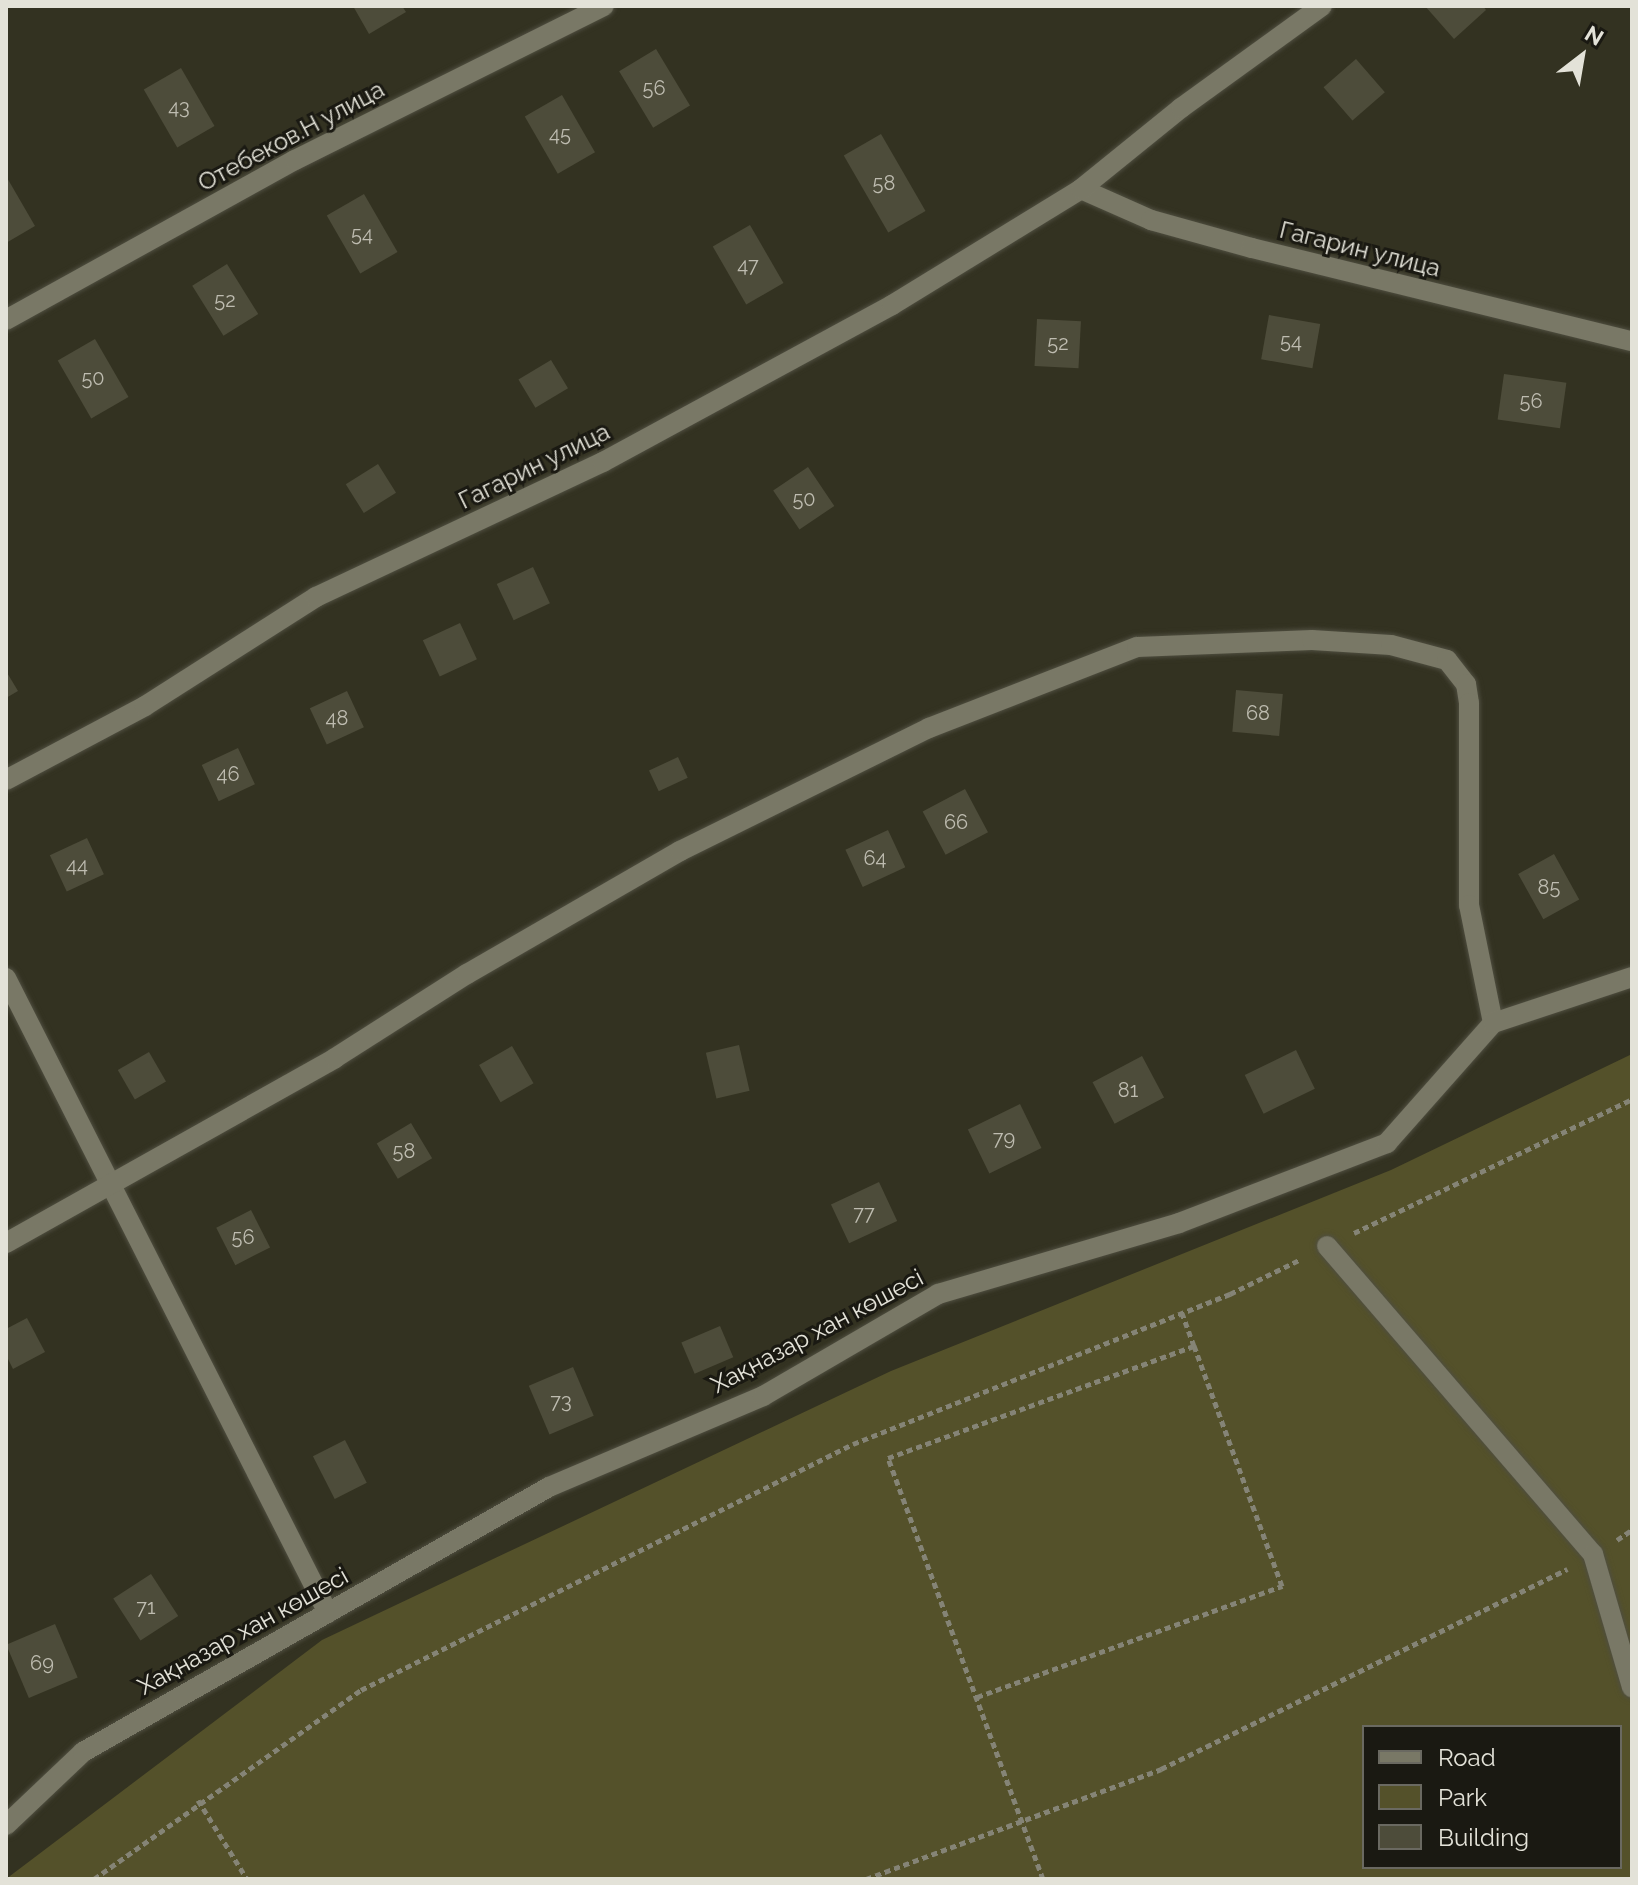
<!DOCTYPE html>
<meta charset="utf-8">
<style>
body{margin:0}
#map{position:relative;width:1638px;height:1885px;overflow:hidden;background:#333221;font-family:Raleway,sans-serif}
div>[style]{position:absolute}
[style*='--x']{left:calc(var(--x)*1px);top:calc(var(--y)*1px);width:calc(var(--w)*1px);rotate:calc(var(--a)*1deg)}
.green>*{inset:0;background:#54512a}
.building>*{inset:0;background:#4d4c3a;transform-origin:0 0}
.path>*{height:5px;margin-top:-2.5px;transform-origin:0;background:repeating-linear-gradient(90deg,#858476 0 6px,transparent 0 10px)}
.roads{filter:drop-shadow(0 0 2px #4f4e40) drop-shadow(0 0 2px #4f4e40)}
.lane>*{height:20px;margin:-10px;padding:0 10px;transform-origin:10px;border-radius:10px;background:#797866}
.street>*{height:20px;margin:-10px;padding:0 10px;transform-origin:10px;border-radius:10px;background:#797866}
span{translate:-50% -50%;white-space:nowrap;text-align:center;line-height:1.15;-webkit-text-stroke:6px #1a1912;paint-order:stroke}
.number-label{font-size:20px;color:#bebcb0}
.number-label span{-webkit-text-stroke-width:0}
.street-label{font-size:24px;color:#e3e2d8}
.frame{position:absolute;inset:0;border:8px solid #e3e2d8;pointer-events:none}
.legend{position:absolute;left:1362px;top:1725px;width:260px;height:144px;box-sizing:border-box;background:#1a1912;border:2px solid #6a6961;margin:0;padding:10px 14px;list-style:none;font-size:24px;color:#e3e2d8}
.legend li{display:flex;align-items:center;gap:16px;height:40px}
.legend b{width:40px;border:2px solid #6a6961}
.north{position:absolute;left:1542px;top:16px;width:80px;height:80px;-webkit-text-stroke:6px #1a1912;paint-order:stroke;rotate:31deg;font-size:22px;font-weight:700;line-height:32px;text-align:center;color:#e3e2d8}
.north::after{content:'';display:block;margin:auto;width:28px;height:36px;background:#e3e2d8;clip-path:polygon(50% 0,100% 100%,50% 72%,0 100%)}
</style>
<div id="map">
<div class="green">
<div style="clip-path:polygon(evenodd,1632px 1054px,1632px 1879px,6px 1879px,322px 1640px,891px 1371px,1391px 1170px,1632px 1054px,1364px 1727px,1620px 1727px,1620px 1867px,1364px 1867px,1364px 1727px)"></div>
</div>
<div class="building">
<div style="clip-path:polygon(353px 6px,402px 6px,406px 12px,369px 34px)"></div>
<div style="clip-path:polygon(1425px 6px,1483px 6px,1486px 10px,1454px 39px)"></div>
<div style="left:656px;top:49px;width:66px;height:43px;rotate:59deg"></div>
<div style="left:1356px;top:59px;width:44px;height:43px;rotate:49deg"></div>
<div style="left:181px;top:68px;width:67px;height:43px;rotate:60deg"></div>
<div style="left:562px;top:95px;width:66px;height:43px;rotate:60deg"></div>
<div style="left:881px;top:134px;width:89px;height:43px;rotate:60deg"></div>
<div style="clip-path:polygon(6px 176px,35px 226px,6px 243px)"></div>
<div style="left:364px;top:194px;width:67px;height:43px;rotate:60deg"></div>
<div style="left:750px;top:225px;width:67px;height:43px;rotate:60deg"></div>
<div style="left:227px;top:264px;width:59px;height:41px;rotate:58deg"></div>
<div style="left:1269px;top:315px;width:52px;height:45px;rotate:10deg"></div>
<div style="left:1037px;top:319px;width:44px;height:47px;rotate:3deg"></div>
<div style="left:95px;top:339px;width:67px;height:43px;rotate:60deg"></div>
<div style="left:551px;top:360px;width:33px;height:38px;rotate:59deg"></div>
<div style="left:1504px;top:374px;width:63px;height:46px;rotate:8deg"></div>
<div style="left:378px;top:464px;width:34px;height:38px;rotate:58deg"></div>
<div style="left:808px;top:467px;width:47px;height:42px;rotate:56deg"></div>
<div style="left:533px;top:567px;width:40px;height:40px;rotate:65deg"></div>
<div style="left:460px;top:623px;width:40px;height:41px;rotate:65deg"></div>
<div style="clip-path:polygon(6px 671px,18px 691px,6px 698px)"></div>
<div style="left:1236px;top:690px;width:47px;height:42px;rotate:5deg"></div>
<div style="left:347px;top:691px;width:40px;height:41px;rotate:65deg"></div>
<div style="left:238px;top:748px;width:40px;height:40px;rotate:65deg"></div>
<div style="left:678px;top:757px;width:23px;height:32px;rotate:65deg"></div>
<div style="left:965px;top:789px;width:49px;height:48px;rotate:62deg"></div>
<div style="left:888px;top:830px;width:41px;height:47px;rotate:65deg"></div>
<div style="left:87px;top:838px;width:40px;height:41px;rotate:65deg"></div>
<div style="left:1554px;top:854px;width:52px;height:41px;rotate:61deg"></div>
<div style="left:739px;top:1045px;width:47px;height:34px;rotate:77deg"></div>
<div style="left:512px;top:1046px;width:43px;height:38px;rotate:60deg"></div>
<div style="left:1296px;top:1050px;width:43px;height:57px;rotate:64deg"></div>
<div style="left:149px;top:1052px;width:34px;height:36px;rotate:60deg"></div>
<div style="left:1142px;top:1056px;width:47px;height:56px;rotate:62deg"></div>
<div style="left:1020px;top:1104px;width:49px;height:58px;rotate:64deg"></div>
<div style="left:411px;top:1123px;width:41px;height:40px;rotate:59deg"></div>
<div style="left:879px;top:1182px;width:43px;height:53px;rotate:65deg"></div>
<div style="left:251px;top:1210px;width:42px;height:39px;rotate:63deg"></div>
<div style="clip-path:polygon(27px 1318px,45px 1352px,13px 1369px,6px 1355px,6px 1329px)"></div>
<div style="left:720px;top:1326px;width:34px;height:42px;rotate:67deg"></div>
<div style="left:573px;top:1367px;width:53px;height:48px;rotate:67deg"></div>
<div style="left:345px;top:1440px;width:48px;height:36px;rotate:63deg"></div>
<div style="left:151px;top:1574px;width:50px;height:45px;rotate:57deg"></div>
<div style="left:55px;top:1624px;width:58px;height:53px;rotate:67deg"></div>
</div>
<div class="path">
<div style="--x:1354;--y:1233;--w:309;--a:-25.7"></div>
<div style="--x:1617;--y:1540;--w:18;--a:-34"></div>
<div style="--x:977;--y:1697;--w:325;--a:-20"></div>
<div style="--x:1282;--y:1586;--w:256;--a:-110.1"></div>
<div style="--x:198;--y:1800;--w:93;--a:58.2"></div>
<div style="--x:94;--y:1879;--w:327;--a:-35.3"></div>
<div style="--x:361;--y:1690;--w:550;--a:-26.57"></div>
<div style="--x:853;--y:1444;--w:406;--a:-21.7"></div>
<div style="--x:1230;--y:1294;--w:79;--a:-26.2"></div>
<div style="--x:866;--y:1879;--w:315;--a:-20.4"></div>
<div style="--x:1161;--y:1769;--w:453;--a:-26.2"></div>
<div style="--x:1043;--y:1879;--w:449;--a:-110.2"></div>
<div style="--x:888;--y:1458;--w:326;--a:-20.1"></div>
<div style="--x:1194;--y:1346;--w:35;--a:-110"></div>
</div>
<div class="roads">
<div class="lane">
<div style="--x:1327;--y:1246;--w:407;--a:49.2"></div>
<div style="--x:1593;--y:1554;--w:139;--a:73.7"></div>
</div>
<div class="street">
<div style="--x:1081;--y:189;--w:77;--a:23.9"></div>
<div style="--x:1151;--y:220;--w:105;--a:15.5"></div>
<div style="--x:1252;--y:248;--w:391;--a:13.8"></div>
<div style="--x:6;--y:320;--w:330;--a:-29"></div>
<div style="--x:295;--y:160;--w:345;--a:-26.5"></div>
<div style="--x:6;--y:780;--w:157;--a:-28"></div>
<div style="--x:145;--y:706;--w:203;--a:-32.5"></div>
<div style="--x:316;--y:597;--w:317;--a:-25.2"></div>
<div style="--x:603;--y:462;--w:329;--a:-28.5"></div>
<div style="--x:892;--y:305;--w:222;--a:-31.5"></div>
<div style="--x:1081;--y:189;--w:129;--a:-39"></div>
<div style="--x:1181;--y:108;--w:174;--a:-35.9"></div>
<div style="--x:6;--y:978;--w:712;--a:63.11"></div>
<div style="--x:6;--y:1243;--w:377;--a:-29.3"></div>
<div style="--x:335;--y:1058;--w:156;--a:-32.5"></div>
<div style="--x:467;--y:974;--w:246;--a:-30"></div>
<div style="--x:680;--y:851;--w:278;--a:-26.3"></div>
<div style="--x:929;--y:728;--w:223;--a:-21.3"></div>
<div style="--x:1137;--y:647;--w:175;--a:-2.3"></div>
<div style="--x:1312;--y:640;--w:79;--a:3.6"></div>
<div style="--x:1391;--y:645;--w:58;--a:15"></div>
<div style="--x:1447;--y:660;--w:31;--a:52"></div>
<div style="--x:1466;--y:684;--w:19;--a:81"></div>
<div style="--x:1469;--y:703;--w:202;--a:90"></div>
<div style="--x:1469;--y:905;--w:120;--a:78.5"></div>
<div style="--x:6;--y:1825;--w:106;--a:-43.5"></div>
<div style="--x:83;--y:1752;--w:536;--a:-29.63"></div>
<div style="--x:549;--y:1487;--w:233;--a:-23"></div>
<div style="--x:763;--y:1396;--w:203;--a:-30.2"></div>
<div style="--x:938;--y:1294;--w:251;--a:-16.4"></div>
<div style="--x:1179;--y:1223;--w:223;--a:-21"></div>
<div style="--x:1387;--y:1143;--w:160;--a:-48.5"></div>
<div style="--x:1493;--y:1023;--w:146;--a:-18.3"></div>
</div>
</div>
<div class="number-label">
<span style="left:654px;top:88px">56</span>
<span style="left:179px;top:107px">43</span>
<span style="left:560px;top:134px">45</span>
<span style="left:884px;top:183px">58</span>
<span style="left:362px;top:234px">54</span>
<span style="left:748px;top:265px">47</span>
<span style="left:225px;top:300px">52</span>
<span style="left:1291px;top:341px">54</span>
<span style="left:1058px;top:343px">52</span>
<span style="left:93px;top:378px">50</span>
<span style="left:1531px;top:401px">56</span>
<span style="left:804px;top:499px">50</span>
<span style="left:1258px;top:713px">68</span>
<span style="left:337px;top:718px">48</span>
<span style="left:228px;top:774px">46</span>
<span style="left:956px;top:822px">66</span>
<span style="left:875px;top:858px">64</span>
<span style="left:77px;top:865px">44</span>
<span style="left:1549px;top:887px">85</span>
<span style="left:1128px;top:1090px">81</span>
<span style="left:1004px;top:1138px">79</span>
<span style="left:404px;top:1151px">58</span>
<span style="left:864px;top:1213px">77</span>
<span style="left:243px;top:1237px">56</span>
<span style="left:561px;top:1401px">73</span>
<span style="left:146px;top:1607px">71</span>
<span style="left:42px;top:1663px">69</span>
</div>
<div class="street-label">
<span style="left:291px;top:136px;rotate:-28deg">Отебеков.Н улица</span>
<span style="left:1360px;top:249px;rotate:14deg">Гагарин улица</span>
<span style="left:534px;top:466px;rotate:-26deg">Гагарин улица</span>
<span style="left:817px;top:1331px;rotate:-28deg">Хақназар хан көшесі</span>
<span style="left:243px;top:1631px;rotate:-29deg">Хақназар хан көшесі</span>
</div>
<div class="frame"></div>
<ul class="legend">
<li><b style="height:10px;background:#797866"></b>Road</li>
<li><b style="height:22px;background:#54512a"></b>Park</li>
<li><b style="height:22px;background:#4d4c3a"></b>Building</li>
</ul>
<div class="north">N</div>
</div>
